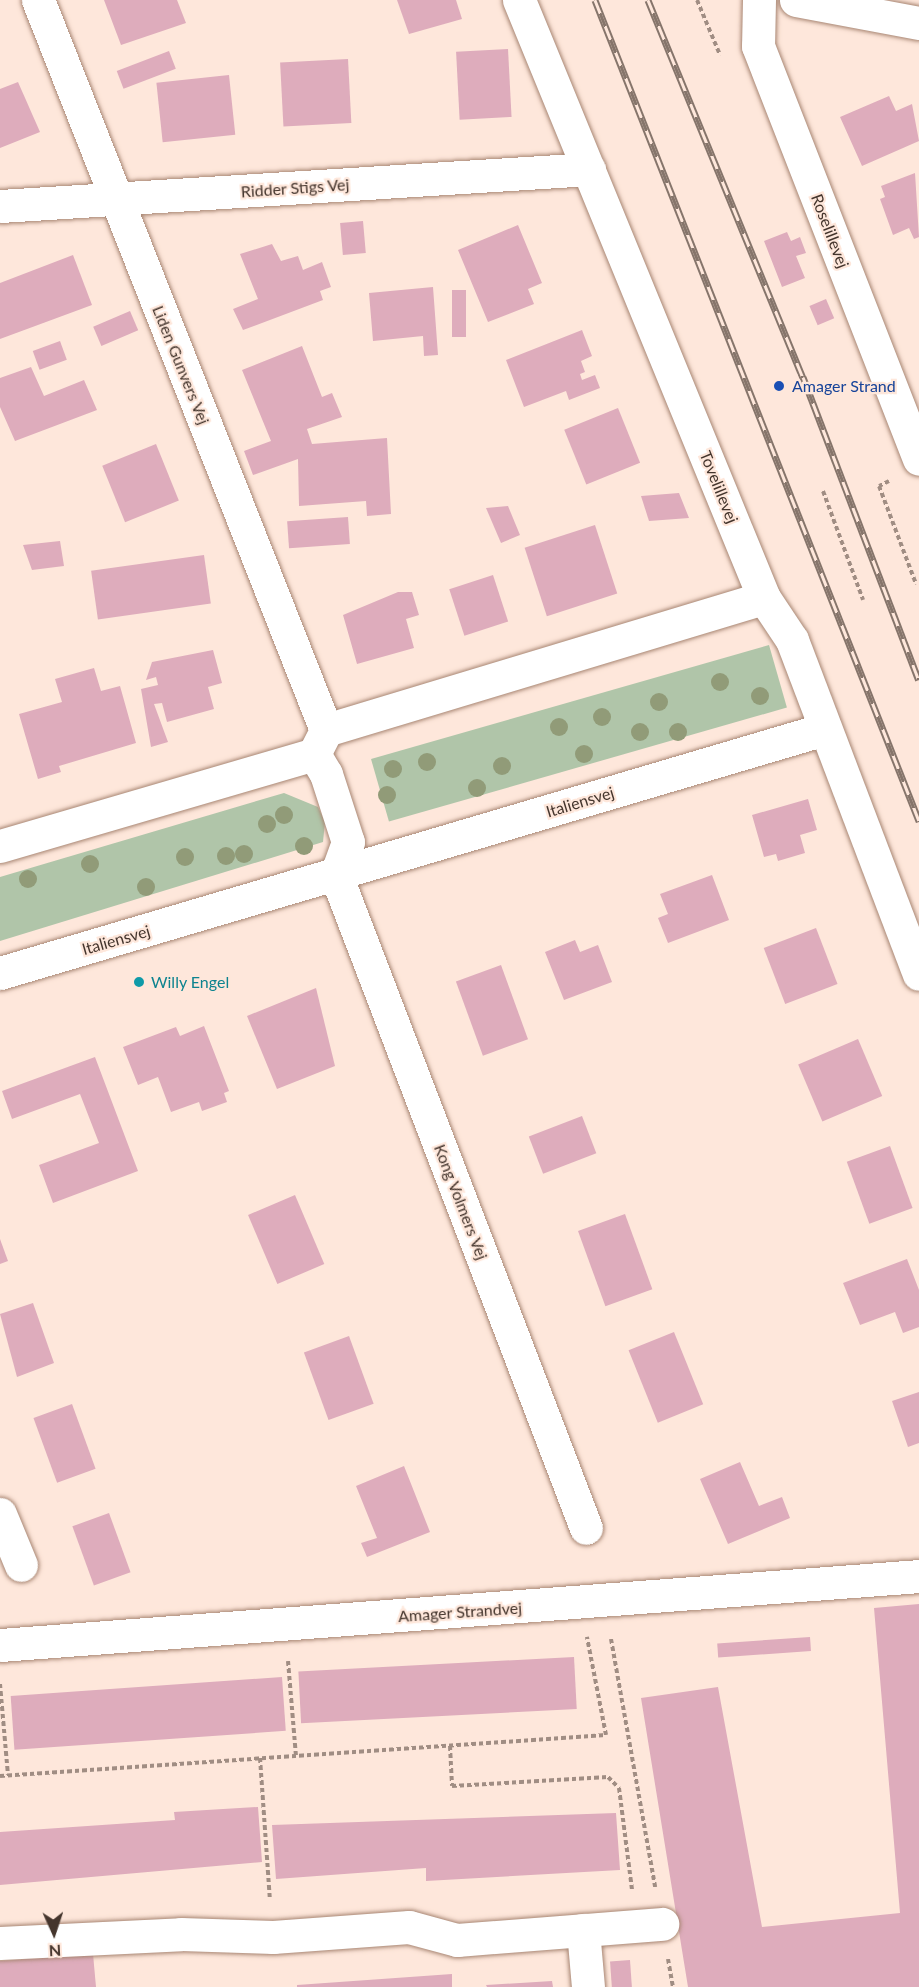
<!DOCTYPE html>
<style>
body{margin:0}
#map{position:relative;width:919px;height:1987px;overflow:hidden;background:#fee7db;font-family:Lato,sans-serif}
div>[style]{position:absolute}
[style*='--x']{left:calc(var(--x)*1px);top:calc(var(--y)*1px);width:calc(var(--w)*1px);rotate:calc(var(--a)*1deg)}
.green>*{inset:0;background:#b0c5a9;transform-origin:0 0}
.building>*{inset:0;background:#deacbc;transform-origin:0 0}
.path>*{height:4px;margin-top:-2px;transform-origin:0;background:repeating-linear-gradient(90deg,#a08d83 0 4.5px,transparent 0 7.5px)}
.roads{filter:drop-shadow(0 0 2px #a88673) drop-shadow(0 0 2px #a88673)}
.minor>*{height:33px;margin:-16.5px;padding:0 16.5px;transform-origin:16.5px;border-radius:16.5px;background:#fff}
.rail>*{height:7px;margin-top:-3.5px;transform-origin:0;background:repeating-linear-gradient(90deg,#fee7db 0 14px,#86756b 0 28px);box-sizing:border-box;border-block:2px solid #86756b}
.trees>*{width:18px;height:18px;margin:-9px;border-radius:50%;background:#919b78}
.dots>*{width:16px;height:16px;translate:-50% -50%;box-sizing:border-box;border:3px solid #fee7db;border-radius:50%}
span{translate:-50% -50%;white-space:nowrap;text-align:center;line-height:1.15;-webkit-text-stroke:4.5px #fee7db;paint-order:stroke}
.street-label{font-size:16px;color:#44352d}
.transit-label{font-size:16px;color:#164399}
.left{translate:0 -50%;text-align:left}
.culture-label{font-size:16px;color:#0d838f}
.north{position:absolute;left:24px;top:1903px;width:60px;height:60px;-webkit-text-stroke:4px #fee7db;paint-order:stroke;rotate:177deg;font-size:16px;font-weight:700;line-height:24px;text-align:center;color:#44352d}
.north::after{content:'';display:block;margin:auto;width:21px;height:27px;background:#44352d;clip-path:polygon(50% 0,100% 100%,50% 72%,0 100%)}
</style>
<div id="map">
<div class="green">
<div style="left:769px;top:645px;width:65px;height:414px;rotate:74deg"></div>
<div style="clip-path:polygon(284px 793px,318px 807px,325px 822px,323px 842px,0 941px,0 877px)"></div>
</div>
<div class="building">
<div style="clip-path:polygon(104px 0,177px 0,186px 23px,121px 45px)"></div>
<div style="clip-path:polygon(397px 0,456px 0,462px 19px,409px 34px)"></div>
<div style="left:508px;top:49px;width:68px;height:52px;rotate:87deg"></div>
<div style="left:169px;top:51px;width:19px;height:56px;rotate:69deg"></div>
<div style="left:348px;top:59px;width:64px;height:68px;rotate:87deg"></div>
<div style="left:229px;top:75px;width:60px;height:73px;rotate:84deg"></div>
<div style="clip-path:polygon(18px 82px,40px 132px,0 148px,0 89px)"></div>
<div style="clip-path:polygon(889px 96px,896px 111px,912px 104px,919px 141px,862px 166px,840px 117px)"></div>
<div style="clip-path:polygon(915px 173px,919px 237px,914px 239px,909px 228px,893px 235px,880px 199px,885px 197px,881px 186px)"></div>
<div style="left:363px;top:221px;width:32px;height:23px;rotate:85deg"></div>
<div style="clip-path:polygon(518px 225px,542px 283px,528px 289px,534px 304px,488px 322px,458px 250px)"></div>
<div style="clip-path:polygon(787px 232px,791px 241px,800px 237px,806px 253px,796px 256px,805px 278px,782px 287px,764px 241px)"></div>
<div style="clip-path:polygon(272px 244px,281px 261px,298px 256px,303px 270px,322px 262px,331px 287px,320px 291px,323px 300px,243px 330px,233px 309px,258px 299px,240px 254px)"></div>
<div style="clip-path:polygon(73px 255px,92px 305px,0 339px,0 283px)"></div>
<div style="clip-path:polygon(433px 287px,438px 355px,424px 356px,423px 336px,373px 341px,369px 293px)"></div>
<div style="left:452px;top:290px;width:14px;height:47px"></div>
<div style="left:826px;top:299px;width:21px;height:18px;rotate:67deg"></div>
<div style="left:130px;top:311px;width:21px;height:40px;rotate:67deg"></div>
<div style="clip-path:polygon(582px 330px,592px 356px,581px 361px,585px 372px,580px 374px,582px 380px,595px 375px,600px 388px,569px 400px,566px 391px,524px 407px,506px 360px)"></div>
<div style="left:60px;top:341px;width:20px;height:29px;rotate:70deg"></div>
<div style="clip-path:polygon(302px 346px,322px 397px,332px 393px,342px 417px,307px 429px,312px 444px,387px 438px,391px 514px,367px 516px,366px 501px,299px 506px,298px 459px,253px 475px,244px 451px,271px 441px,242px 370px)"></div>
<div style="clip-path:polygon(31px 367px,44px 396px,84px 380px,97px 410px,15px 441px,0 407px,0 378px)"></div>
<div style="left:618px;top:408px;width:59px;height:58px;rotate:68deg"></div>
<div style="left:156px;top:444px;width:61px;height:58px;rotate:68deg"></div>
<div style="clip-path:polygon(679px 493px,689px 518px,649px 521px,641px 496px)"></div>
<div style="clip-path:polygon(508px 506px,520px 535px,501px 543px,486px 508px)"></div>
<div style="left:348px;top:517px;width:27px;height:61px;rotate:86deg"></div>
<div style="left:595px;top:525px;width:72px;height:74px;rotate:72deg"></div>
<div style="clip-path:polygon(60px 541px,64px 566px,32px 570px,23px 545px)"></div>
<div style="left:204px;top:555px;width:49px;height:114px;rotate:82deg"></div>
<div style="left:493px;top:575px;width:49px;height:46px;rotate:72deg"></div>
<div style="clip-path:polygon(398px 592px,412px 592px,419px 615px,406px 619px,414px 648px,357px 664px,343px 615px)"></div>
<div style="clip-path:polygon(213px 650px,222px 683px,208px 687px,214px 709px,167px 722px,162px 703px,154px 704px,168px 742px,151px 747px,141px 689px,158px 685px,156px 677px,146px 680px,152px 662px)"></div>
<div style="clip-path:polygon(94px 668px,101px 691px,120px 686px,136px 743px,59px 766px,61px 772px,38px 779px,19px 714px,62px 702px,55px 679px)"></div>
<div style="clip-path:polygon(808px 799px,817px 830px,800px 835px,805px 853px,778px 861px,776px 854px,764px 857px,752px 815px)"></div>
<div style="clip-path:polygon(712px 875px,729px 920px,668px 943px,658px 918px,668px 914px,660px 894px)"></div>
<div style="left:816px;top:928px;width:60px;height:56px;rotate:69deg"></div>
<div style="clip-path:polygon(575px 940px,580px 952px,598px 945px,612px 982px,564px 1000px,545px 952px)"></div>
<div style="left:501px;top:965px;width:79px;height:48px;rotate:70deg"></div>
<div style="clip-path:polygon(316px 988px,335px 1066px,277px 1089px,247px 1016px)"></div>
<div style="clip-path:polygon(204px 1026px,229px 1091px,224px 1093px,227px 1102px,202px 1111px,199px 1102px,171px 1112px,158px 1077px,138px 1085px,123px 1047px,176px 1027px,180px 1036px)"></div>
<div style="left:858px;top:1039px;width:62px;height:65px;rotate:67deg"></div>
<div style="clip-path:polygon(95px 1057px,138px 1171px,53px 1203px,39px 1165px,99px 1143px,80px 1094px,12px 1119px,2px 1091px)"></div>
<div style="left:582px;top:1116px;width:40px;height:57px;rotate:69deg"></div>
<div style="left:890px;top:1146px;width:66px;height:46px;rotate:70deg"></div>
<div style="left:295px;top:1195px;width:75px;height:51px;rotate:67deg"></div>
<div style="left:625px;top:1214px;width:80px;height:50px;rotate:70deg"></div>
<div style="clip-path:polygon(0 1239px,8px 1261px,0 1264px)"></div>
<div style="clip-path:polygon(907px 1259px,919px 1290px,919px 1327px,903px 1333px,895px 1312px,860px 1325px,843px 1283px)"></div>
<div style="clip-path:polygon(33px 1303px,54px 1363px,17px 1377px,0 1314px)"></div>
<div style="left:674px;top:1332px;width:78px;height:49px;rotate:68deg"></div>
<div style="left:349px;top:1336px;width:72px;height:48px;rotate:70deg"></div>
<div style="clip-path:polygon(919px 1392px,919px 1443px,908px 1447px,892px 1401px)"></div>
<div style="left:72px;top:1404px;width:69px;height:41px;rotate:70deg"></div>
<div style="clip-path:polygon(740px 1462px,759px 1506px,782px 1497px,790px 1518px,728px 1544px,700px 1479px)"></div>
<div style="clip-path:polygon(404px 1466px,430px 1532px,367px 1557px,361px 1543px,377px 1538px,356px 1486px)"></div>
<div style="left:109px;top:1513px;width:63px;height:39px;rotate:70deg"></div>
<div style="clip-path:polygon(919px 1604px,919px 1987px,688px 1987px,641px 1698px,718px 1687px,762px 1927px,900px 1913px,874px 1608px)"></div>
<div style="left:810px;top:1637px;width:14px;height:93px;rotate:86deg"></div>
<div style="left:574px;top:1657px;width:52px;height:276px;rotate:87deg"></div>
<div style="left:282px;top:1677px;width:54px;height:272px;rotate:86deg"></div>
<div style="clip-path:polygon(258px 1807px,262px 1862px,0 1885px,0 1832px,175px 1820px,174px 1812px)"></div>
<div style="clip-path:polygon(616px 1813px,620px 1870px,426px 1881px,426px 1868px,276px 1879px,272px 1825px)"></div>
<div style="clip-path:polygon(93px 1954px,96px 1987px,0 1987px,0 1961px)"></div>
<div style="left:630px;top:1960px;width:27px;height:20px;rotate:86deg"></div>
<div style="clip-path:polygon(452px 1974px,452px 1987px,297px 1987px,297px 1985px)"></div>
<div style="clip-path:polygon(552px 1981px,553px 1987px,487px 1987px,486px 1985px)"></div>
</div>
<div class="path">
<div style="--x:697;--y:0;--w:60;--a:67.3"></div>
<div style="--x:889;--y:481;--w:11;--a:153"></div>
<div style="--x:879;--y:486;--w:105;--a:69.3"></div>
<div style="--x:823;--y:491;--w:116;--a:69.8"></div>
<div style="--x:611;--y:1639;--w:252;--a:79.9"></div>
<div style="--x:288;--y:1661;--w:95;--a:85.2"></div>
<div style="--x:0;--y:1684;--w:91;--a:85"></div>
<div style="--x:450;--y:1746;--w:40;--a:87.1"></div>
<div style="--x:452;--y:1786;--w:156;--a:-3.3"></div>
<div style="--x:608;--y:1777;--w:16;--a:45"></div>
<div style="--x:619;--y:1788;--w:102;--a:82.7"></div>
<div style="--x:260;--y:1758;--w:142;--a:86"></div>
<div style="--x:0;--y:1776;--w:607;--a:-3.87"></div>
<div style="--x:606;--y:1735;--w:100;--a:-101"></div>
<div style="--x:668;--y:1959;--w:28;--a:80"></div>
</div>
<div class="roads">
<div class="minor">
<div style="--x:38;--y:0;--w:785;--a:68.47"></div>
<div style="--x:519;--y:0;--w:646;--a:67.72"></div>
<div style="--x:764;--y:598;--w:50;--a:56.3"></div>
<div style="--x:792;--y:640;--w:357;--a:69.2"></div>
<div style="--x:759;--y:0;--w:46;--a:91.2"></div>
<div style="--x:758;--y:46;--w:443;--a:68.7"></div>
<div style="--x:796;--y:0;--w:125;--a:10.6"></div>
<div style="--x:0;--y:206;--w:590;--a:-3.59"></div>
<div style="--x:314;--y:754;--w:23;--a:59"></div>
<div style="--x:326;--y:774;--w:71;--a:72.1"></div>
<div style="--x:348;--y:842;--w:35;--a:110"></div>
<div style="--x:336;--y:875;--w:699;--a:69.05"></div>
<div style="--x:0;--y:846;--w:327;--a:-16.3"></div>
<div style="--x:314;--y:754;--w:27;--a:-63"></div>
<div style="--x:326;--y:730;--w:457;--a:-16.8"></div>
<div style="--x:0;--y:973;--w:860;--a:-16.48"></div>
<div style="--x:0;--y:1514;--w:55;--a:67.6"></div>
<div style="--x:0;--y:1645;--w:922;--a:-4.29"></div>
<div style="--x:583;--y:1930;--w:57;--a:85"></div>
<div style="--x:0;--y:1943;--w:181;--a:-2.8"></div>
<div style="--x:181;--y:1934;--w:92;--a:1.9"></div>
<div style="--x:273;--y:1937;--w:136;--a:-4.2"></div>
<div style="--x:409;--y:1927;--w:50;--a:15.2"></div>
<div style="--x:457;--y:1940;--w:206;--a:-4.5"></div>
</div>
</div>
<div class="rail">
<div style="--x:595;--y:0;--w:883;--a:68.46"></div>
<div style="--x:648;--y:0;--w:408;--a:67.7"></div>
<div style="--x:803;--y:377;--w:324;--a:69.1"></div>
</div>
<div class="trees">
<div style="left:720px;top:682px"></div>
<div style="left:760px;top:696px"></div>
<div style="left:659px;top:702px"></div>
<div style="left:602px;top:717px"></div>
<div style="left:559px;top:727px"></div>
<div style="left:640px;top:732px"></div>
<div style="left:678px;top:732px"></div>
<div style="left:584px;top:754px"></div>
<div style="left:427px;top:762px"></div>
<div style="left:502px;top:766px"></div>
<div style="left:393px;top:769px"></div>
<div style="left:477px;top:788px"></div>
<div style="left:387px;top:795px"></div>
<div style="left:284px;top:815px"></div>
<div style="left:267px;top:824px"></div>
<div style="left:304px;top:846px"></div>
<div style="left:244px;top:854px"></div>
<div style="left:226px;top:856px"></div>
<div style="left:185px;top:857px"></div>
<div style="left:90px;top:864px"></div>
<div style="left:28px;top:879px"></div>
<div style="left:146px;top:887px"></div>
</div>
<div class="dots">
<div style="left:779px;top:386px;background:#1a4fb4"></div>
<div style="left:139px;top:982px;background:#0f9aa8"></div>
</div>
<div class="street-label">
<span style="left:295px;top:188px;rotate:-4deg">Ridder Stigs Vej</span>
<span style="left:830px;top:231px;rotate:69deg">Roselillevej</span>
<span style="left:181px;top:365px;rotate:68deg">Liden Gunvers Vej</span>
<span style="left:719px;top:487px;rotate:68deg">Tovelillevej</span>
<span style="left:580px;top:802px;rotate:-17deg">Italiensvej</span>
<span style="left:116px;top:940px;rotate:-16deg">Italiensvej</span>
<span style="left:461px;top:1202px;rotate:69deg">Kong Volmers Vej</span>
<span style="left:460px;top:1612px;rotate:-4deg">Amager Strandvej</span>
</div>
<div class="transit-label">
<span class="left" style="left:792px;top:386px">Amager Strand</span>
</div>
<div class="culture-label">
<span class="left" style="left:151px;top:982px">Willy Engel</span>
</div>
<div class="north">N</div>
</div>
